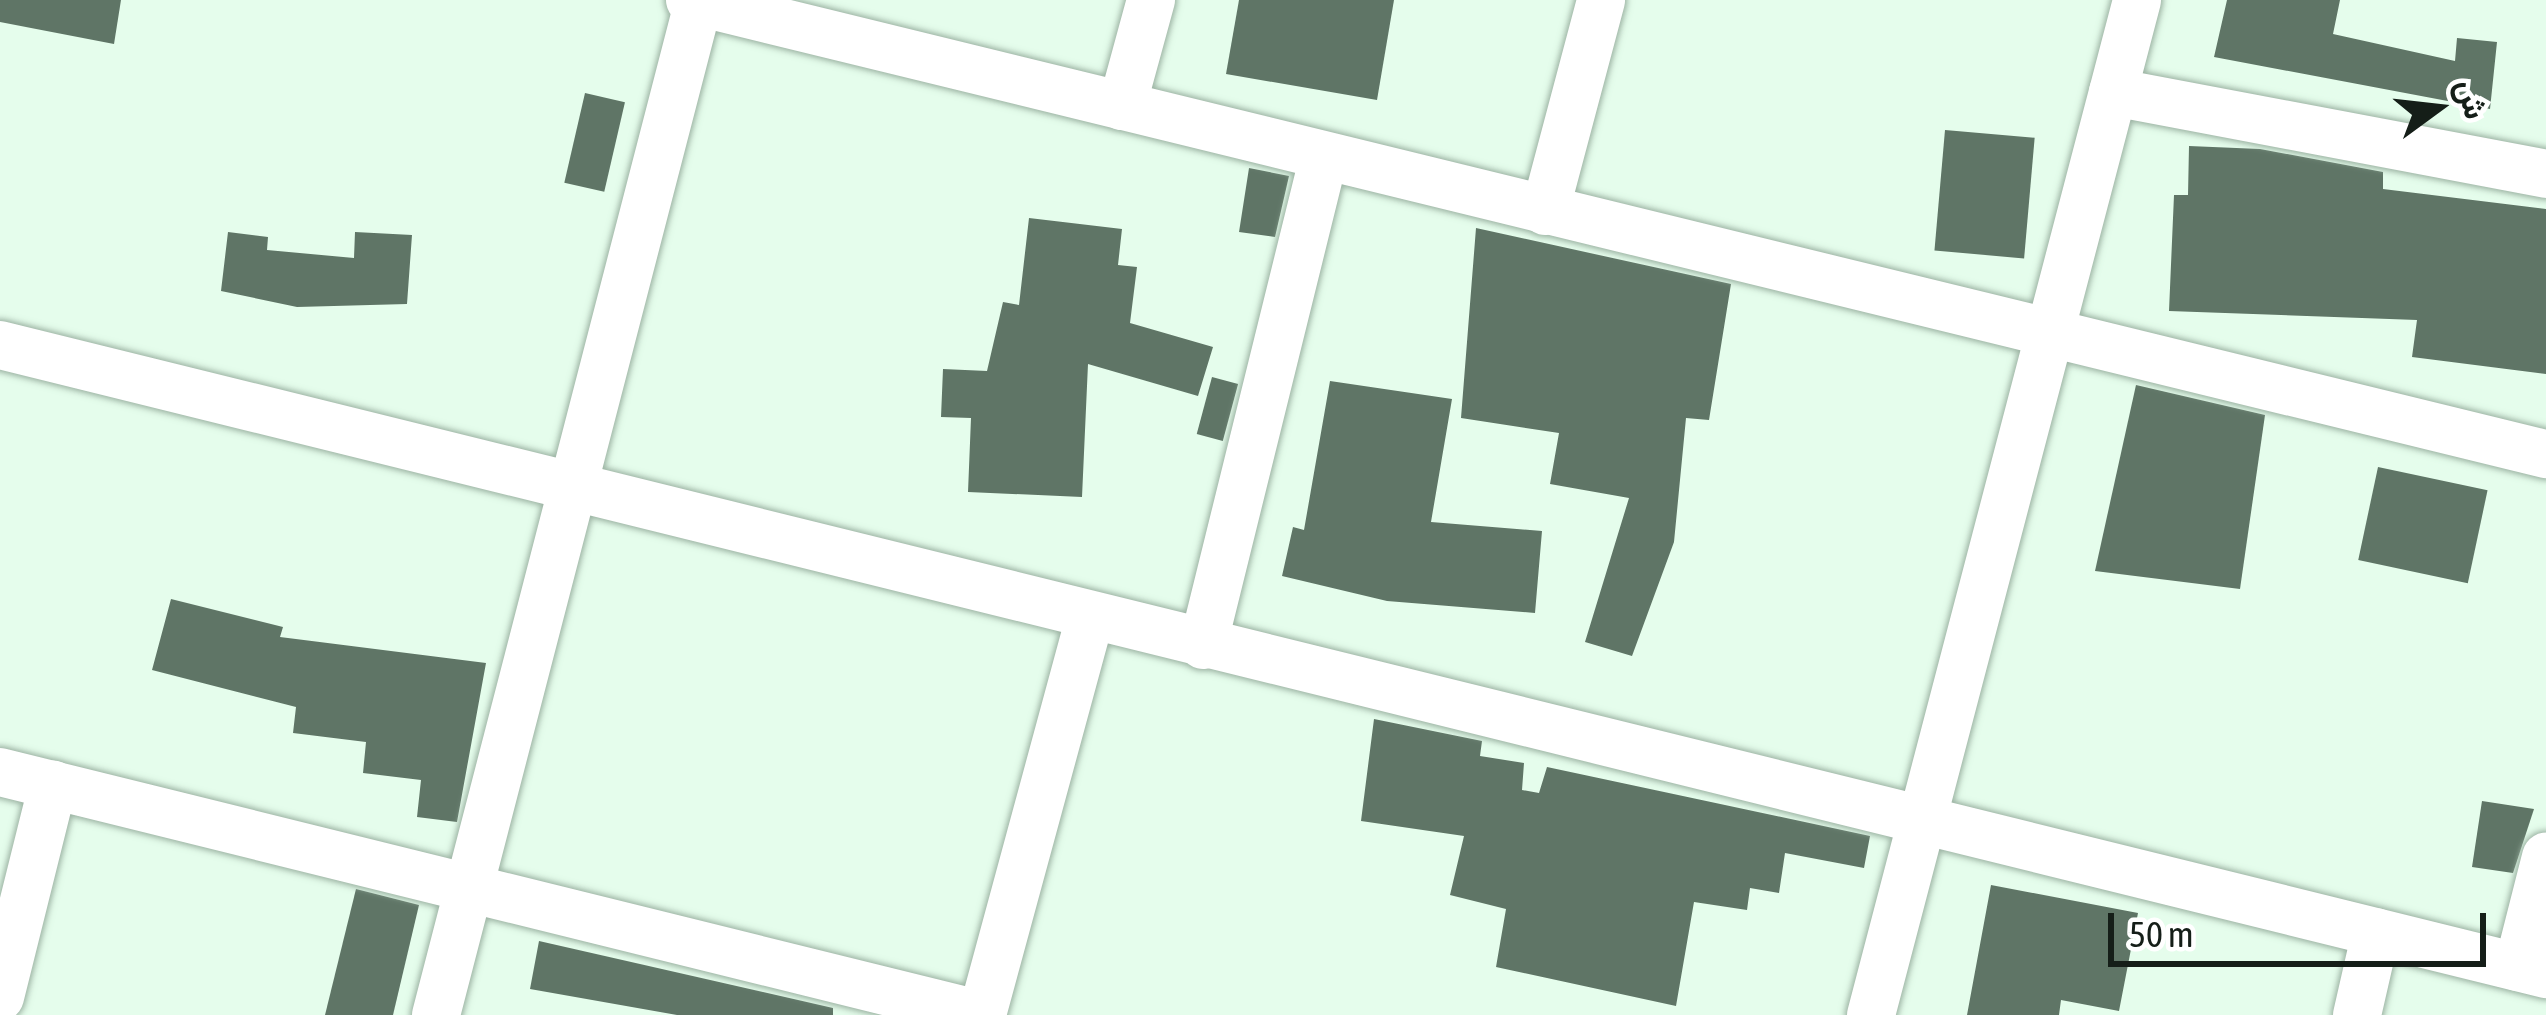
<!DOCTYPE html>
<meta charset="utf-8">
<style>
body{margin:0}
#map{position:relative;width:2546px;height:1015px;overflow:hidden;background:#e5fdec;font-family:"Asap Condensed",Vazirmatn,sans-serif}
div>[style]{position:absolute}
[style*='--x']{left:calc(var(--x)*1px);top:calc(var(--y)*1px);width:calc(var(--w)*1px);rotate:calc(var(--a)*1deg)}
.building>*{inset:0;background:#5f7566;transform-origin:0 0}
.roads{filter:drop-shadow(0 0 3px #9cb3a3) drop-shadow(0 0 3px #9cb3a3)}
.minor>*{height:48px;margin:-24px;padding:0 24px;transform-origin:24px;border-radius:24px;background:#fff}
span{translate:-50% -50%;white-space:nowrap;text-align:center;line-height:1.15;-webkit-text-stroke:9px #fff;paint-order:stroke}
.north{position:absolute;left:2378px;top:48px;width:120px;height:120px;-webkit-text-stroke:9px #fff;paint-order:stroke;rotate:75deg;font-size:33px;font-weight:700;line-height:48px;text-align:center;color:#151e18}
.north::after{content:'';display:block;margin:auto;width:42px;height:54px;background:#151e18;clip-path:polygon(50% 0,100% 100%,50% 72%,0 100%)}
.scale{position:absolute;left:2108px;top:913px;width:378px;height:54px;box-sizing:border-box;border:6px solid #151e18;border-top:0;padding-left:15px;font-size:36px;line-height:42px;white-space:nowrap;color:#151e18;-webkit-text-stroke:9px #fff;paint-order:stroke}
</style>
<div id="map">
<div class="building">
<div style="clip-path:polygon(0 0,121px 0,114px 44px,0 22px)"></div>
<div style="clip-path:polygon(1239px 0,1394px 0,1377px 100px,1226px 74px)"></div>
<div style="clip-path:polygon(2227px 0,2340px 0,2333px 34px,2455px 61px,2457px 38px,2497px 42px,2490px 109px,2214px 57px)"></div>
<div style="left:585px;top:93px;width:41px;height:92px;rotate:13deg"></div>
<div style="left:1945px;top:130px;width:90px;height:121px;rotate:5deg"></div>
<div style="clip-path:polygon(2189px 146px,2260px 149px,2383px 172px,2383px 189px,2546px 209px,2546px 374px,2412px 357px,2417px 320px,2169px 311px,2174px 195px,2188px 195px)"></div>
<div style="clip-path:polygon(1249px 168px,1289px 176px,1275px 237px,1239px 232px)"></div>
<div style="clip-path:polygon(1029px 218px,1122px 229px,1118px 265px,1137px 267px,1130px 323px,1213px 347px,1198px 396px,1088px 364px,1082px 497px,968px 492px,971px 418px,941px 417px,943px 369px,987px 371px,1003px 302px,1019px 305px)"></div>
<div style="clip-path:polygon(1476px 228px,1731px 284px,1709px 420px,1686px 418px,1674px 542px,1632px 656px,1585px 642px,1629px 498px,1550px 484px,1559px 433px,1461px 418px)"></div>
<div style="clip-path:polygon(228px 232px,268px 237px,267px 250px,354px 258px,355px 232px,412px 235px,407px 304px,297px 307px,221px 291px)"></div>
<div style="left:1212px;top:377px;width:27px;height:59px;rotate:15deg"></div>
<div style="clip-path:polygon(1330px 381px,1452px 399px,1431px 522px,1542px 531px,1535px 613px,1387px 601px,1282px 576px,1293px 527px,1304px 530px)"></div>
<div style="clip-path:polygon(2136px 385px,2265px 415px,2240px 589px,2095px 571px)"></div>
<div style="left:2378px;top:467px;width:112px;height:95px;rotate:12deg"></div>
<div style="clip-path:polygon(171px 599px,283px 627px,280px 637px,486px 663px,457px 822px,417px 817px,421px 780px,363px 773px,366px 742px,293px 733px,296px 707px,152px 670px)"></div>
<div style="clip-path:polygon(1374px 719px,1482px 741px,1480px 756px,1524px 763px,1522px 790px,1539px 793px,1547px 767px,1870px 836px,1864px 868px,1785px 853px,1779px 893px,1750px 888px,1747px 910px,1694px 902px,1676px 1006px,1496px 967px,1506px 909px,1450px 895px,1464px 836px,1361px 821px)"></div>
<div style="clip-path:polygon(2482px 801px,2534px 809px,2513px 873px,2472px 867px)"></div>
<div style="clip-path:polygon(1991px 885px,2138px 913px,2119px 1011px,2061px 1000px,2059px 1015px,1967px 1015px)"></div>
<div style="clip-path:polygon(356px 889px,419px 905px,393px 1015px,325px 1015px)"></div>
<div style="clip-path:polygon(539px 941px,833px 1008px,833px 1015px,677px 1015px,530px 989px)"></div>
</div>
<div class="roads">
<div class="minor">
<div style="--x:690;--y:0;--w:1911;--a:13.75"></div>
<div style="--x:2113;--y:92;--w:441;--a:10.7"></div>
<div style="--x:1122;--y:106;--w:110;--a:-74.7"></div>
<div style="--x:1545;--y:211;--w:218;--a:-75.1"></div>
<div style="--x:0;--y:345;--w:2623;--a:13.88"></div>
<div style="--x:1203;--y:645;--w:504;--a:-76.1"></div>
<div style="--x:0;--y:772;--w:1012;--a:13.9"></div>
<div style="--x:2518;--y:967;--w:114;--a:-75.7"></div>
<div style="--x:0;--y:997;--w:219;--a:-76"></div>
<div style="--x:436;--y:1015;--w:1049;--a:-75.47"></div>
<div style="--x:982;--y:1015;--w:411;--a:-74.8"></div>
<div style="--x:1871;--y:1015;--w:1049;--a:-75.31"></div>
<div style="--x:2357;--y:1015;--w:85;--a:-77.1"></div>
</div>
</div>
<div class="north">ش</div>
<div class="scale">50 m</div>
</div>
